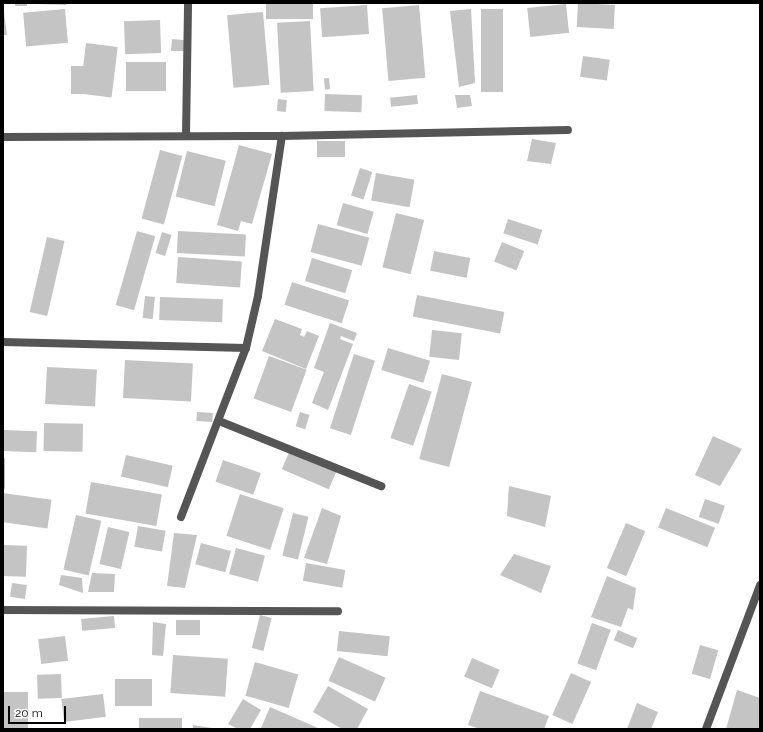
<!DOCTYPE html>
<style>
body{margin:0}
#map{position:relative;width:763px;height:732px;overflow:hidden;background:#fff;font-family:Raleway,sans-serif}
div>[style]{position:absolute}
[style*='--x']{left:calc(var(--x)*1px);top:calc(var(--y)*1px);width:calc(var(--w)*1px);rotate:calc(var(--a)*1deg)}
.building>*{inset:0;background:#c4c4c4;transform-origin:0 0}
.street>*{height:8px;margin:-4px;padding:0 4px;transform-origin:4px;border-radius:4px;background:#555}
span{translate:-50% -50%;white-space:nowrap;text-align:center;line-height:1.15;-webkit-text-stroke:3px #fff;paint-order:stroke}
.frame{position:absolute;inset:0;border:4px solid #000;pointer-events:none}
.scale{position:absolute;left:8px;top:706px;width:58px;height:18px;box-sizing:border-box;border:2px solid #000;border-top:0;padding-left:5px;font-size:12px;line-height:14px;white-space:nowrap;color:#000;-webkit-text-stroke:3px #fff;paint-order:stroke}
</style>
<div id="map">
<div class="building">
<div style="left:15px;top:3px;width:12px;height:3px"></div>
<div style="clip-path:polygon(35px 3px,66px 3px,66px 5px,35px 4px)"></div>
<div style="left:578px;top:3px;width:37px;height:24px;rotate:3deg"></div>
<div style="left:313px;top:4px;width:15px;height:47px;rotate:90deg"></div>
<div style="left:566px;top:4px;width:29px;height:39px;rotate:84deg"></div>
<div style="clip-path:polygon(3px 5px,7px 35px,3px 35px)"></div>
<div style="left:367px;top:5px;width:29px;height:47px;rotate:86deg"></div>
<div style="left:419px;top:5px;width:73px;height:37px;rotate:85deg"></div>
<div style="left:65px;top:9px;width:34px;height:42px;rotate:85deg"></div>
<div style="clip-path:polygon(471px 9px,475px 83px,459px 87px,450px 11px)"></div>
<div style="left:481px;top:9px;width:22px;height:83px"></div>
<div style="left:263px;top:12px;width:73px;height:36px;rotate:85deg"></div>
<div style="left:160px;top:20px;width:33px;height:36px;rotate:88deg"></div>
<div style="left:310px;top:21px;width:70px;height:33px;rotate:87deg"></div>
<div style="clip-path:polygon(172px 39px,184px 40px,184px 51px,171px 51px)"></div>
<div style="left:86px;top:43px;width:32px;height:51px;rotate:7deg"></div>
<div style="left:583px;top:56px;width:27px;height:21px;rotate:8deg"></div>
<div style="left:126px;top:62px;width:40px;height:29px"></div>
<div style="left:71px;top:66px;width:12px;height:28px"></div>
<div style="left:329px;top:78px;width:11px;height:5px;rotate:85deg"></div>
<div style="left:325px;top:94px;width:37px;height:17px;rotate:2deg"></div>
<div style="left:417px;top:95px;width:9px;height:27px;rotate:84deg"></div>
<div style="clip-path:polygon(455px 95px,470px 95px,472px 106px,457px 108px)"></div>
<div style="left:278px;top:99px;width:9px;height:12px;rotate:6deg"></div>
<div style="clip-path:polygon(532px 139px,556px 143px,551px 164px,527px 161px)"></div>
<div style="left:317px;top:141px;width:28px;height:16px"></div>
<div style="clip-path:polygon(239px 145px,272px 154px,252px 224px,241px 221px,238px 231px,217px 225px)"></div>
<div style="left:160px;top:150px;width:23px;height:71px;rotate:15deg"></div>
<div style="left:187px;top:151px;width:40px;height:47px;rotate:14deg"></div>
<div style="left:360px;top:168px;width:13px;height:29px;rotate:18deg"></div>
<div style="left:376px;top:173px;width:39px;height:28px;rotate:10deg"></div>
<div style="left:343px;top:203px;width:32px;height:23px;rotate:16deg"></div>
<div style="left:396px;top:213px;width:29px;height:56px;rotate:14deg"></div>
<div style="left:508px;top:219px;width:36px;height:15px;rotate:18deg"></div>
<div style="left:318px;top:224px;width:53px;height:29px;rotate:15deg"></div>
<div style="left:137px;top:231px;width:19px;height:77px;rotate:16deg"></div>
<div style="left:178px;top:231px;width:68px;height:22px;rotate:3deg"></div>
<div style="left:162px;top:232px;width:10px;height:22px;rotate:17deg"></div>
<div style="left:47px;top:237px;width:18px;height:77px;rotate:13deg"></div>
<div style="left:502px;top:242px;width:24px;height:21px;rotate:22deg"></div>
<div style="left:434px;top:251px;width:37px;height:20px;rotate:11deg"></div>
<div style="left:178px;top:257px;width:64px;height:26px;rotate:4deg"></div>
<div style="left:312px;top:258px;width:42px;height:24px;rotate:17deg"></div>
<div style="left:292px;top:282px;width:60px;height:24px;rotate:18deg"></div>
<div style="left:417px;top:295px;width:89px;height:22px;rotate:11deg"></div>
<div style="left:145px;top:296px;width:10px;height:22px;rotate:6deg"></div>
<div style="left:160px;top:297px;width:63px;height:23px;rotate:2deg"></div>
<div style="clip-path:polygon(275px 319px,302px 329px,300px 335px,304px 337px,307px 331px,319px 336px,306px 369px,262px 351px)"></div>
<div style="clip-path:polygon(330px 323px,357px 333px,354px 341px,341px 336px,340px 339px,353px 344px,328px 410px,312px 403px,324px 372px,314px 368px)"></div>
<div style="left:432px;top:330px;width:30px;height:27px;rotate:6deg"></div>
<div style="left:388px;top:348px;width:44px;height:23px;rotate:17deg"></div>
<div style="left:354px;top:354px;width:22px;height:78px;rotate:18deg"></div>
<div style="left:269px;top:356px;width:40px;height:45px;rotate:20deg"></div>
<div style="left:125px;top:360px;width:68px;height:38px;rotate:3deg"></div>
<div style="left:47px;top:367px;width:50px;height:37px;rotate:3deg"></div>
<div style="left:442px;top:374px;width:31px;height:88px;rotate:15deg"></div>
<div style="left:409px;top:384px;width:24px;height:57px;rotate:19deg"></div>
<div style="left:197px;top:412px;width:16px;height:9px;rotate:4deg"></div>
<div style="left:300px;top:412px;width:10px;height:15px;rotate:17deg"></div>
<div style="left:44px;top:423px;width:39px;height:28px;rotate:1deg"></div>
<div style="left:3px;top:430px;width:34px;height:21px;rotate:2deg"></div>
<div style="clip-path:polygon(713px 436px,742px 449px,720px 486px,695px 475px)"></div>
<div style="left:290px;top:450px;width:51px;height:21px;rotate:23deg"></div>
<div style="left:126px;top:455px;width:48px;height:22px;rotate:13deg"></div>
<div style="left:3px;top:458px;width:2px;height:31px"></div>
<div style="left:223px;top:460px;width:40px;height:23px;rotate:19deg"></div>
<div style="left:91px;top:482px;width:72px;height:32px;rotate:10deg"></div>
<div style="clip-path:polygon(509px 486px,551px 496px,545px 527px,507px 516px)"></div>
<div style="left:3px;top:493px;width:49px;height:29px;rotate:8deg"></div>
<div style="left:240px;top:494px;width:46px;height:44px;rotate:18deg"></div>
<div style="left:705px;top:499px;width:21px;height:19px;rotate:19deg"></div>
<div style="clip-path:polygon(322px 508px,341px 516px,327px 564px,304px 558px)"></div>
<div style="left:666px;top:508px;width:53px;height:21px;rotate:22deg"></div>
<div style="left:293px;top:513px;width:16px;height:44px;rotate:14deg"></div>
<div style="left:76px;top:515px;width:26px;height:56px;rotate:13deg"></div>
<div style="left:626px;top:523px;width:21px;height:49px;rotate:23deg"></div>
<div style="left:138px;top:526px;width:28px;height:21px;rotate:10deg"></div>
<div style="left:108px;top:527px;width:22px;height:38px;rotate:13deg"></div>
<div style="clip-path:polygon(174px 533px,197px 535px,185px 588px,167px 586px)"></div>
<div style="left:201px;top:543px;width:31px;height:22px;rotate:15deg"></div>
<div style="left:3px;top:545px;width:24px;height:31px;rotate:2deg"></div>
<div style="left:236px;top:548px;width:30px;height:27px;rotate:15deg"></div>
<div style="clip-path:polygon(514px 554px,551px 566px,541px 593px,500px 575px)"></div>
<div style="left:306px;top:563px;width:40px;height:18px;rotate:10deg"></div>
<div style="clip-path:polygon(92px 573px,115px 574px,114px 592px,88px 592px)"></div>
<div style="clip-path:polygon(61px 575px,82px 578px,83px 593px,59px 585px)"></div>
<div style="clip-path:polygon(607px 576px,636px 588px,633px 610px,628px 608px,621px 627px,591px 617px)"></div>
<div style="left:12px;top:583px;width:15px;height:14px;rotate:8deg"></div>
<div style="left:260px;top:615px;width:12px;height:34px;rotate:14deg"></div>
<div style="left:114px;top:616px;width:12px;height:33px;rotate:85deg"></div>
<div style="left:176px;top:620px;width:24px;height:15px"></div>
<div style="clip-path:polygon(153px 622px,166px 624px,163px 656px,152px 655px)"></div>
<div style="left:592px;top:623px;width:20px;height:43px;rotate:20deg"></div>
<div style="left:618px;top:630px;width:21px;height:11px;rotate:23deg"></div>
<div style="left:339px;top:631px;width:51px;height:20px;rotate:6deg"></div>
<div style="left:65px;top:636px;width:25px;height:27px;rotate:83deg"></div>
<div style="left:700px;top:645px;width:19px;height:30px;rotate:16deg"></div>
<div style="left:173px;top:655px;width:55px;height:38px;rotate:4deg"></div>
<div style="left:339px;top:657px;width:51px;height:26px;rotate:24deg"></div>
<div style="left:472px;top:658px;width:30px;height:20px;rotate:23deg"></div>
<div style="left:255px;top:662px;width:45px;height:35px;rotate:16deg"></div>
<div style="left:571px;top:673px;width:22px;height:46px;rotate:24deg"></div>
<div style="left:61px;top:674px;width:24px;height:24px;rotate:88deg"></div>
<div style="left:115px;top:679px;width:37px;height:27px"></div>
<div style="clip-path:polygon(328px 686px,368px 709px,357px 729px,342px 729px,313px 712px)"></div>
<div style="clip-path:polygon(737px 690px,760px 698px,760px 729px,726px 729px)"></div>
<div style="clip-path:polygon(480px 691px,549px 716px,544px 729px,480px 729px,468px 725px)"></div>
<div style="left:3px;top:692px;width:25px;height:37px"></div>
<div style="left:103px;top:694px;width:23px;height:42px;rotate:83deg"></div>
<div style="clip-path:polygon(243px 699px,261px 710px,250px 729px,238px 729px,228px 724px)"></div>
<div style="clip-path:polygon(637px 703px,658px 712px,651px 729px,627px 729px)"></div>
<div style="clip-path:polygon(270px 707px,318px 728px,261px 728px)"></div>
<div style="left:182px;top:718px;width:11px;height:43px;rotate:90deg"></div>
<div style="clip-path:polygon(193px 725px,212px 728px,212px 729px,193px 729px)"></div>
</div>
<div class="street">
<div style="--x:186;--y:135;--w:132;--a:-89.1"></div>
<div style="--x:3;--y:137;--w:279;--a:-0.2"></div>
<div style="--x:282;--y:136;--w:286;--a:-1.2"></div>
<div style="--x:3;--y:342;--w:243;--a:1.4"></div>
<div style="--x:219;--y:421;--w:175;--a:21.9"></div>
<div style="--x:181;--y:517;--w:181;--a:-69"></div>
<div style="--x:246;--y:348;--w:53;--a:-77"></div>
<div style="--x:258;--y:296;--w:162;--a:-81.5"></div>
<div style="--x:3;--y:610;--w:335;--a:0.2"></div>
<div style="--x:706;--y:729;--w:154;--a:-69.4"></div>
</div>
<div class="frame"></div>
<div class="scale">20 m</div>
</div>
